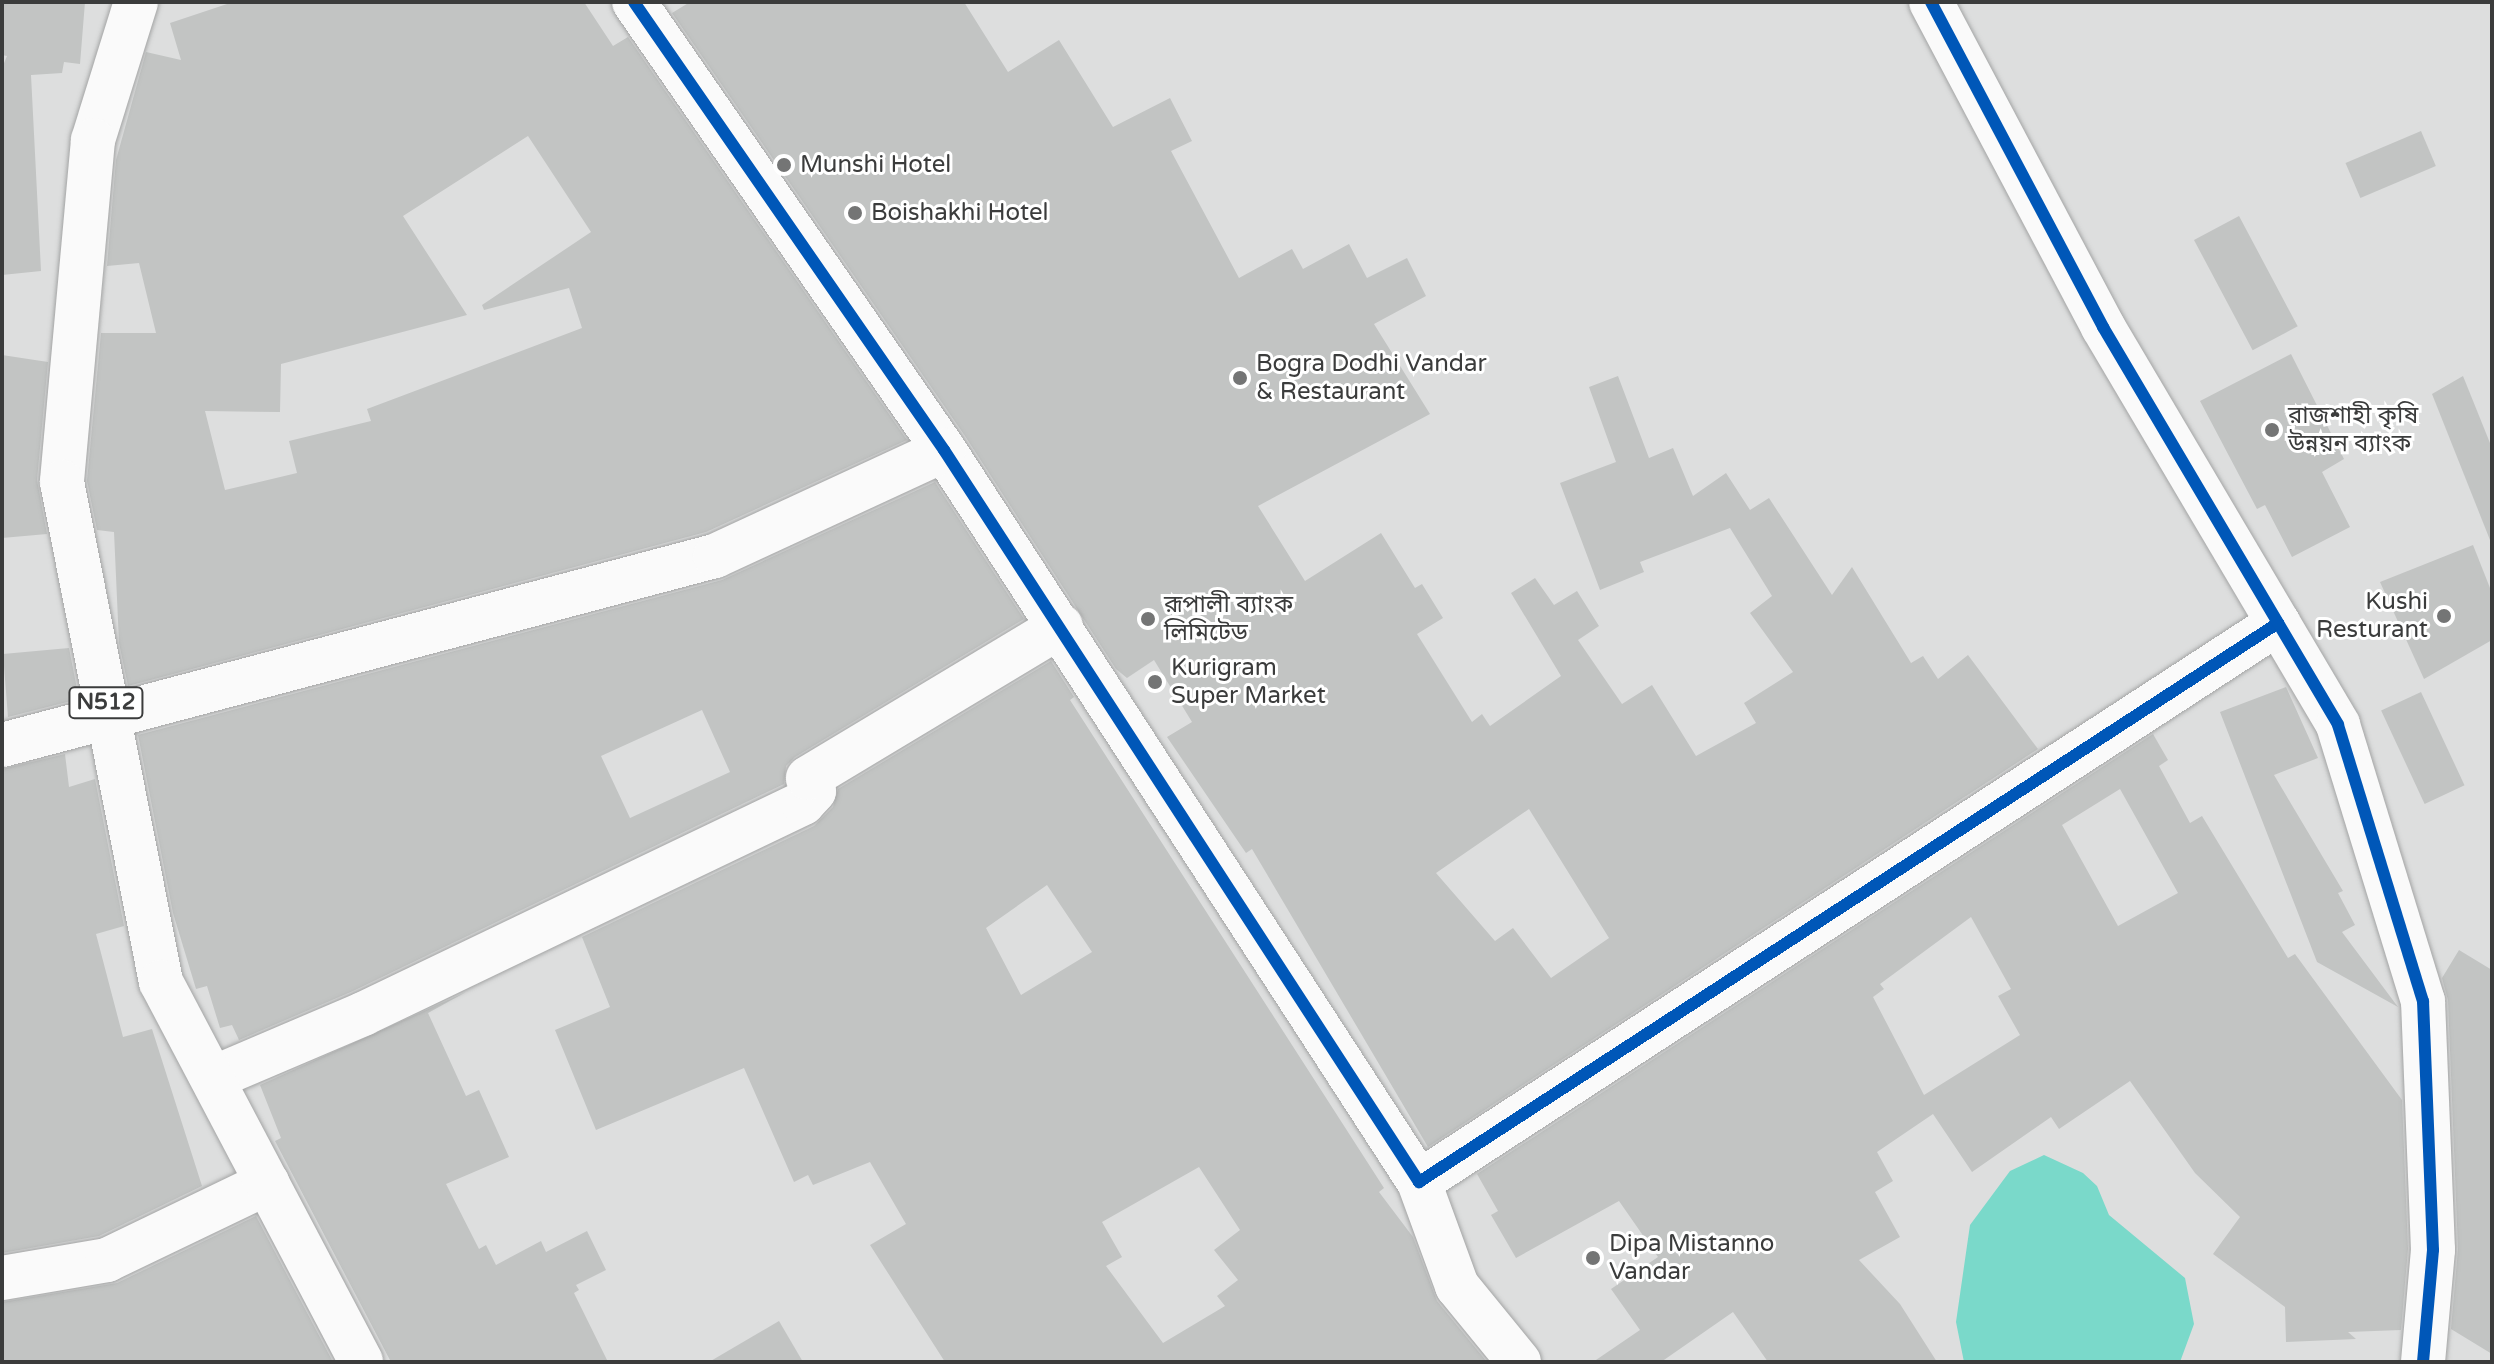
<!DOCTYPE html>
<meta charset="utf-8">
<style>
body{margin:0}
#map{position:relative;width:2494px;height:1364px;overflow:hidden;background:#dddede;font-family:"Varela Round","Noto Sans Bengali",sans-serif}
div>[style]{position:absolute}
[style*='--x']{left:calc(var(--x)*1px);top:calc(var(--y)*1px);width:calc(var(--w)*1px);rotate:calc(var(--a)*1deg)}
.water>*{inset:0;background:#7ad9ca}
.building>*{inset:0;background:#c2c4c3;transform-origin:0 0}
.roads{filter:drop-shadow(0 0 2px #a3a4a4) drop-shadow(0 0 2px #a3a4a4)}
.minor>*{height:44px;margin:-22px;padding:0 22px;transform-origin:22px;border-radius:22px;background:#fafafa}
.tertiary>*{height:44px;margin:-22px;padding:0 22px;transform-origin:22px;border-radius:22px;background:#fafafa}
.trunk>*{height:44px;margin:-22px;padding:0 22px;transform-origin:22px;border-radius:22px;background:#fafafa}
.cycleway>*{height:12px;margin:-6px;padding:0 6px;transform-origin:6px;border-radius:6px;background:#0057b8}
.dots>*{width:22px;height:22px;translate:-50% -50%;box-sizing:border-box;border:4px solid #fff;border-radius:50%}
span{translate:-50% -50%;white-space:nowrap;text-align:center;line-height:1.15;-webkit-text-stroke:6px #fff;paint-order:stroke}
.shield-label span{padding:2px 6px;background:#fff;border:2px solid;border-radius:6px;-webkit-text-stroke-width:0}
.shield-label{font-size:22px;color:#3b3c3c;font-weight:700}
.poi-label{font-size:24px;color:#3b3c3c}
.left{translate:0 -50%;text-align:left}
.right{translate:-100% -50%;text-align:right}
.frame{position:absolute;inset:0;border:4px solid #3b3c3c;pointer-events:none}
</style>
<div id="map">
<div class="water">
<div style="clip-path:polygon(2044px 1155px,2083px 1173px,2097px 1186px,2109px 1215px,2185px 1278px,2194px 1324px,2180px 1362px,1964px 1362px,1956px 1322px,1970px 1225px,2010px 1171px)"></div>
</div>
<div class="building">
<div style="clip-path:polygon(2px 2px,85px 2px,80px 64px,64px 62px,62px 73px,31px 75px,41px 271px,2px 275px,2px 68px,7px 56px,2px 55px)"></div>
<div style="clip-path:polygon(evenodd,233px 2px,584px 2px,613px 46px,628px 37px,907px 440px,706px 532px,128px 686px,119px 643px,114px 532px,97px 530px,87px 481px,101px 333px,156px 333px,139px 263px,107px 266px,116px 160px,146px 52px,181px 60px,170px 23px,233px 2px,528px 136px,591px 232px,482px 305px,484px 310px,569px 288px,582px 328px,367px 409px,371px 421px,289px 441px,297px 473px,225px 490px,205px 411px,280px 412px,281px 364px,467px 315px,403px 216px,528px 136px)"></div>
<div style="clip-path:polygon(evenodd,690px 2px,964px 2px,1008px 72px,1059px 40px,1113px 127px,1170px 98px,1192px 141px,1171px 151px,1239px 278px,1292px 249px,1303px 269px,1349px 244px,1367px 278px,1407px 258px,1426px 296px,1374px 324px,1430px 414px,1258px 506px,1305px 581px,1381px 533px,1415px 588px,1422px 584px,1443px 618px,1417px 634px,1472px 722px,1482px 714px,1490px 726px,1561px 676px,1511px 593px,1535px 578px,1554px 605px,1577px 591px,1599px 626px,1578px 640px,1622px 704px,1652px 685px,1696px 756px,1756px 723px,1744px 703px,1793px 672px,1750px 613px,1772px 596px,1730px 528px,1640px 562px,1644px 572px,1600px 590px,1560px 483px,1616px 462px,1589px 387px,1618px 376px,1649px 458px,1673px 448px,1693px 496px,1726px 473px,1750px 510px,1769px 498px,1832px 595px,1852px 567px,1911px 663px,1923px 656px,1938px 679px,1968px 655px,2038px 749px,1428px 1147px,1252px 849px,1246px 853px,1167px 737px,1192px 722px,1154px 660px,1127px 678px,1116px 669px,965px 436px,672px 13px,690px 2px,1529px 809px,1609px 938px,1551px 978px,1513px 928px,1495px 941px,1436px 873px,1529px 809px)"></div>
<div style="left:2421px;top:131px;width:38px;height:82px;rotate:67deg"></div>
<div style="left:2239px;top:216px;width:125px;height:51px;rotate:62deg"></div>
<div style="clip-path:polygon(2291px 354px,2344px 459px,2322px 472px,2350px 527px,2292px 557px,2265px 505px,2257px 509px,2200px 401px)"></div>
<div style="clip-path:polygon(2px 355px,48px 362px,37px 480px,47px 534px,2px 538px)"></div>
<div style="clip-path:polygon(2463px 376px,2492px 448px,2490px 540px,2432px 394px)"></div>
<div style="clip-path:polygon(evenodd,935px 482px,1024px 619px,795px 757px,786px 766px,784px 784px,353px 991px,239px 1040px,232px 1025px,220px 1028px,207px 986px,196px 989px,173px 913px,138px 735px,722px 580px,935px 482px,702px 710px,730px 772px,630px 818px,601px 756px,702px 710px)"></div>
<div style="clip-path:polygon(2473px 545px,2492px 593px,2492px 640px,2424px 679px,2380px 582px)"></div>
<div style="clip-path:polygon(69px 648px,79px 699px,8px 717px,3px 654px)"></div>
<div style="clip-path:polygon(evenodd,1051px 661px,1074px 697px,1070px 700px,1384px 1188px,1379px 1192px,1413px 1237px,1437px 1301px,1487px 1362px,945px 1362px,870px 1245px,906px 1224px,870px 1162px,813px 1185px,808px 1175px,794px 1182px,744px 1068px,596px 1130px,555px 1030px,610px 1007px,582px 937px,814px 826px,833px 807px,838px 789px,1051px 661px,1047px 885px,1092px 952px,1021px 995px,986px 928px,1047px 885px,1051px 661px,1199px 1167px,1240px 1230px,1214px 1250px,1238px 1280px,1217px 1296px,1225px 1306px,1163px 1343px,1106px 1266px,1122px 1257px,1102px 1222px,1199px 1167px)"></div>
<div style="clip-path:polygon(2286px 687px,2318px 758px,2274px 775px,2343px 891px,2338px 893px,2355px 925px,2342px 932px,2398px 1007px,2317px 962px,2220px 712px)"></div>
<div style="left:2421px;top:692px;width:103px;height:44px;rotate:65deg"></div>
<div style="clip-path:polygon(evenodd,2153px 734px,2168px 760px,2159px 766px,2190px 823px,2202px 816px,2288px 958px,2295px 954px,2402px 1100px,2408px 1249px,2401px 1330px,2348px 1332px,2356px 1339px,2286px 1342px,2285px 1307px,2213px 1254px,2240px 1217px,2195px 1173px,2130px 1081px,2059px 1129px,2051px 1117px,1972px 1172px,1933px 1114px,1877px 1152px,1893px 1181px,1875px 1192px,1900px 1237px,1859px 1260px,1900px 1304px,1937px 1362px,1768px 1362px,1733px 1312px,1661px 1362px,1593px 1362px,1640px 1330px,1611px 1289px,1658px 1257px,1619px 1201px,1516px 1258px,1491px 1215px,1498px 1211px,1477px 1174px,2153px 734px,2120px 789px,2178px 893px,2118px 926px,2062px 825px,2120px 789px,2153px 734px,1971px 917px,2011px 989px,1998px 996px,2020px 1035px,1924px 1095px,1873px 997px,1884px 989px,1880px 984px,1971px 917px)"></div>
<div style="clip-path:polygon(65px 754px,69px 787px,95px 779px,124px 926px,96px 934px,123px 1037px,152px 1029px,202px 1186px,99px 1236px,2px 1253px,2px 769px)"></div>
<div style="clip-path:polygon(2459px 950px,2492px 970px,2492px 1354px,2451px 1329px,2458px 1249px,2448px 1000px,2442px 978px)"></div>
<div style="clip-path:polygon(466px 992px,428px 1013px,466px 1096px,479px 1090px,509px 1157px,446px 1184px,479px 1249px,486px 1245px,496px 1265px,541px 1241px,546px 1252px,587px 1231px,606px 1270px,576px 1285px,579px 1290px,574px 1293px,608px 1362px,391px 1362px,275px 1141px,281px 1138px,260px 1085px)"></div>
<div style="clip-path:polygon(256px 1216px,333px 1362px,2px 1362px,2px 1302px,117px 1283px)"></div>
<div style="clip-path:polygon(779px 1321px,803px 1362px,709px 1362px)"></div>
</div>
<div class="roads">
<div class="minor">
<div style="--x:634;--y:2;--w:545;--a:55.32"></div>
<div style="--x:944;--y:450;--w:873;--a:57.02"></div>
<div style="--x:1419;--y:1182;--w:1025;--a:-33.05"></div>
<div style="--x:2;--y:745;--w:738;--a:-14.85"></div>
<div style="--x:715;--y:556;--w:252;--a:-24.8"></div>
<div style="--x:213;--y:1078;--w:163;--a:-23.1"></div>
<div style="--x:363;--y:1014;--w:488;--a:-25.6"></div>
<div style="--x:803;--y:803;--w:16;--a:-47"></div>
<div style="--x:814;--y:791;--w:14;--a:-115"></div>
<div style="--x:808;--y:778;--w:295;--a:-31"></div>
<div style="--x:1419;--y:1182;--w:111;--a:69.9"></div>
<div style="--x:1457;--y:1286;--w:98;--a:50.8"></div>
<div style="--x:2;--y:1278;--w:107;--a:-9.7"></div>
<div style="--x:107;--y:1260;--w:178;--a:-25.7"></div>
</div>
<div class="tertiary">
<div style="--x:1931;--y:2;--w:368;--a:62.1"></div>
<div style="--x:2103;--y:327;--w:462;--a:59.4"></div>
<div style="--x:2338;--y:725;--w:289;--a:72.9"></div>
<div style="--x:2423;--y:1001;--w:249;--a:87.7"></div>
<div style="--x:2433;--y:1250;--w:112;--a:95.1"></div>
</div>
<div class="trunk">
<div style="--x:136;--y:2;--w:145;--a:107.3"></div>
<div style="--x:93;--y:140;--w:343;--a:95.2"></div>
<div style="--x:62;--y:482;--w:510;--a:78.8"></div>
<div style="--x:161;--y:982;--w:429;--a:62.2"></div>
</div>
</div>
<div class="cycleway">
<div style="--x:634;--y:2;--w:545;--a:55.32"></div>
<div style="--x:944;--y:450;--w:873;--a:57.02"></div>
<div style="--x:1419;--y:1182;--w:1025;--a:-33.05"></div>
<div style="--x:1931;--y:2;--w:368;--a:62.1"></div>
<div style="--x:2103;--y:327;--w:462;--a:59.4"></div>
<div style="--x:2338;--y:725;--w:289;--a:72.9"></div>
<div style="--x:2423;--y:1001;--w:249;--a:87.7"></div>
<div style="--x:2433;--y:1250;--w:112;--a:95.1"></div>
</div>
<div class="dots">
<div style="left:784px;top:165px;background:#747575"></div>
<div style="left:855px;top:213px;background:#747575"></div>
<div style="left:1240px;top:378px;background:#747575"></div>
<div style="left:2272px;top:430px;background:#747575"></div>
<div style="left:2444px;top:616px;background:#747575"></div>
<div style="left:1148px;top:619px;background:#747575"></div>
<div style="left:1155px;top:682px;background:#747575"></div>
<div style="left:1593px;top:1258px;background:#747575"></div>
</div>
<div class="shield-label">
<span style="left:106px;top:703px">N512</span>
</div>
<div class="poi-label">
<span class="left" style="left:800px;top:165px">Munshi Hotel</span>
<span class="left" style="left:871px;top:213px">Boishakhi Hotel</span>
<span class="left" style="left:1256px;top:378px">Bogra Dodhi Vandar<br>&amp; Restaurant</span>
<span class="left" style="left:2288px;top:430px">রাজশাহী কৃষি<br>উন্নয়ন ব্যাংক</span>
<span class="right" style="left:2428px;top:616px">Kushi<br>Resturant</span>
<span class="left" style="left:1164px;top:619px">রূপালী ব্যাংক<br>লিমিটেড</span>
<span class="left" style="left:1171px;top:682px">Kurigram<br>Super Market</span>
<span class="left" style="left:1609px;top:1258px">Dipa Mistanno<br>Vandar</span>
</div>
<div class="frame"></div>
</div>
